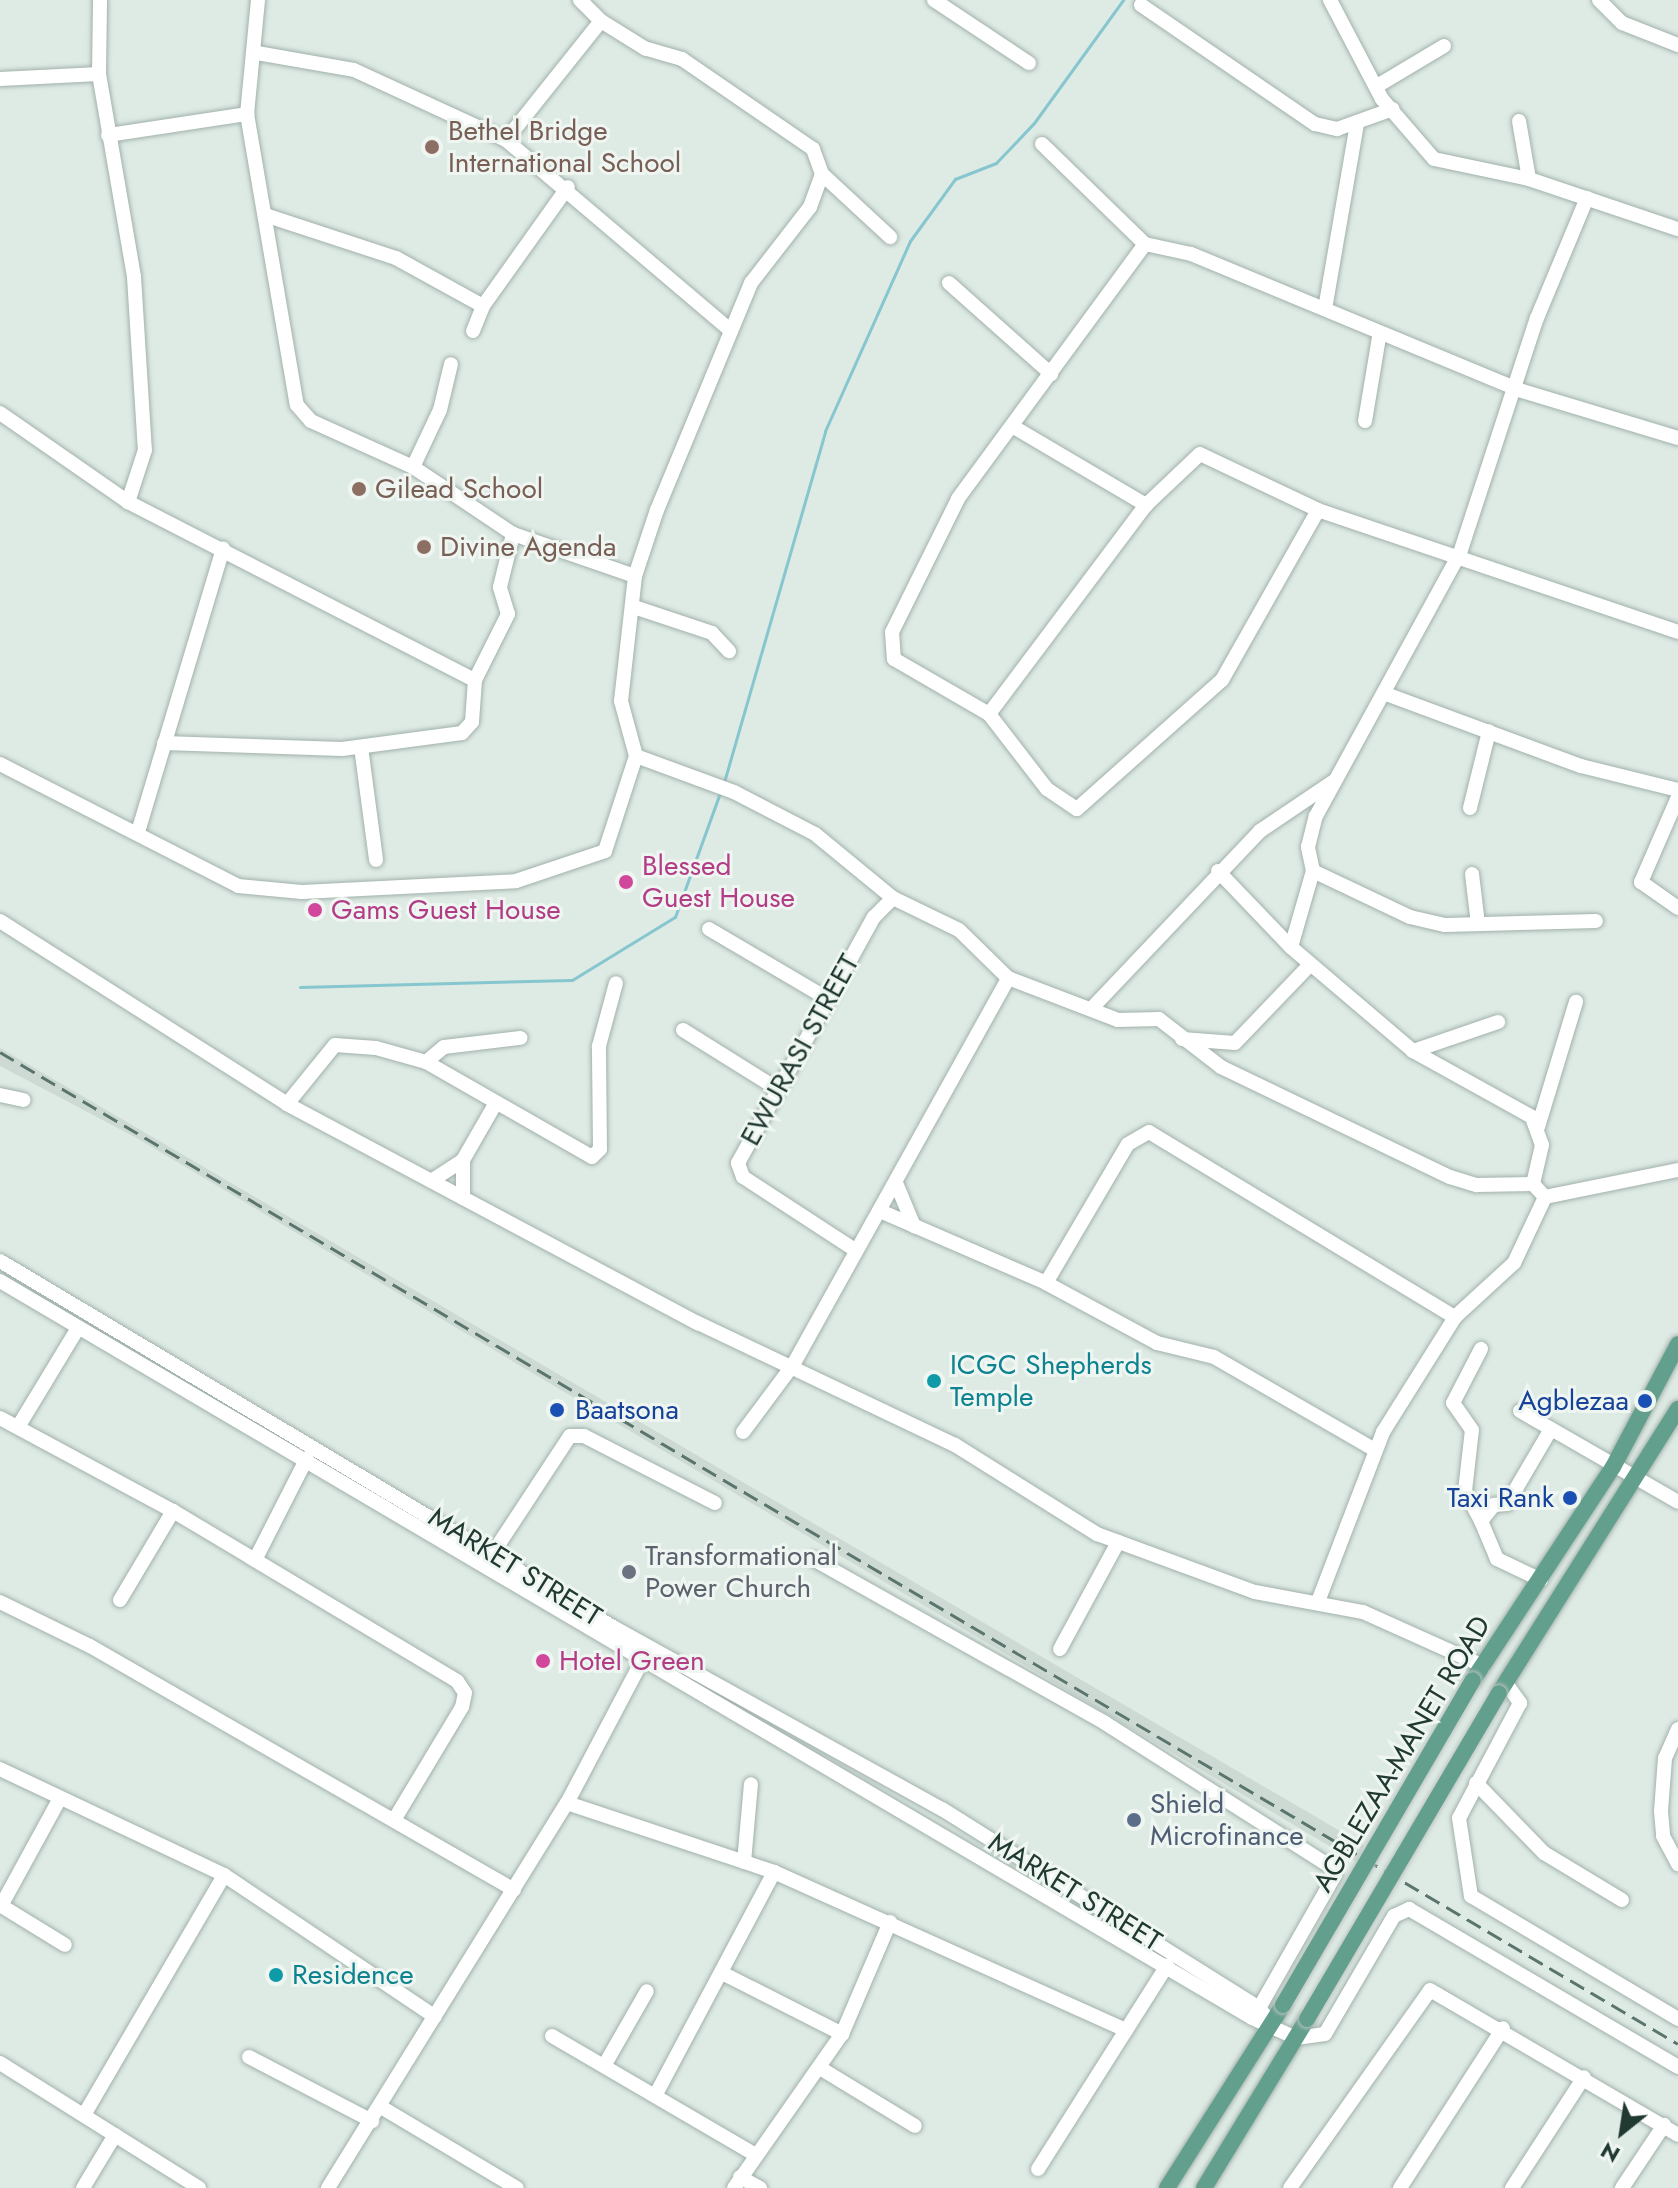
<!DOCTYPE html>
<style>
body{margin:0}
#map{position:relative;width:1678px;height:2188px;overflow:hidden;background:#deeae4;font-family:Jost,sans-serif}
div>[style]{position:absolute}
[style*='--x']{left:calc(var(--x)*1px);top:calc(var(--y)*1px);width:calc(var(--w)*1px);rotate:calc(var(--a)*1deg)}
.built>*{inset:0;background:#cdd9d3}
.stream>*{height:3px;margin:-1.5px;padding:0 1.5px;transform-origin:1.5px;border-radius:1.5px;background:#86c6cf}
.roads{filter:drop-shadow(0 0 2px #a1b1ab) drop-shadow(0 0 2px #a1b1ab)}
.minor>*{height:14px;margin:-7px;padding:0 7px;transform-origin:7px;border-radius:7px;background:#fff}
.major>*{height:16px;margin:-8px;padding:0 8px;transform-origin:8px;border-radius:8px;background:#639f8d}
.rail>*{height:3px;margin-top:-1.5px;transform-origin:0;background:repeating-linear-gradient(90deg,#5a756d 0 16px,transparent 0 24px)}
.bridges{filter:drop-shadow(0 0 2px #bcc4c1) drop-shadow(0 0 2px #bcc4c1)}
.major-bridge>*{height:16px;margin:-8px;padding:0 8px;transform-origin:8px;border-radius:8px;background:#639f8d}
.dots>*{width:22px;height:22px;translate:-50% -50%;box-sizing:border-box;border:4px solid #eff6f2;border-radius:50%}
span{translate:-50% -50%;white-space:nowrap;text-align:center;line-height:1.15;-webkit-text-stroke:6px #eff6f2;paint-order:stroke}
.education-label{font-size:28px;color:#785e54}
.left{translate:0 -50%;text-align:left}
.hotel-label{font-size:28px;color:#b23c85}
.street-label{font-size:28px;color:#203931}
.culture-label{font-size:28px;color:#0d838f}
.transit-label{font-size:28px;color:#164399}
.right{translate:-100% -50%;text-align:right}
.worship-label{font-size:28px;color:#5b616d}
.service-label{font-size:28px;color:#4e5e75}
.north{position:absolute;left:1582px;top:2092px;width:80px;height:80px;-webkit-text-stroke:6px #eff6f2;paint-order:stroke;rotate:210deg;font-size:22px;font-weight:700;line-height:32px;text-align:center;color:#203931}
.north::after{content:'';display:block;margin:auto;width:28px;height:36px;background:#203931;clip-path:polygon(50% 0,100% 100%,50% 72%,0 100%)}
</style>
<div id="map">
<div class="built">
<div style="clip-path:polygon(0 1048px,1364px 1845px,1358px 1863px,135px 1137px,0 1066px)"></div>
</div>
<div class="stream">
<div style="--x:724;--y:782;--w:365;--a:-73.9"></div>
<div style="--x:825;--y:431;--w:208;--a:-65.9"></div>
<div style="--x:910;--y:241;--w:77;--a:-54"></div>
<div style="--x:955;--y:179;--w:44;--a:-21.3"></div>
<div style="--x:996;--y:163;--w:55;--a:-46.5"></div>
<div style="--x:1034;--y:123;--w:152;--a:-54.1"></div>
<div style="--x:300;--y:987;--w:272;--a:-1.5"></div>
<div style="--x:572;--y:980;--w:121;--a:-31.5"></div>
<div style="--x:675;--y:917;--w:132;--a:-70.1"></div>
</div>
<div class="roads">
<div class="minor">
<div style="--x:258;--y:0;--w:115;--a:95.5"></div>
<div style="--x:247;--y:114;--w:295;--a:80.3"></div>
<div style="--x:297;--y:405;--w:21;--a:49"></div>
<div style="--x:311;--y:421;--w:112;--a:24.3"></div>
<div style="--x:413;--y:467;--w:120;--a:33.8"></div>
<div style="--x:513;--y:534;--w:129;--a:19"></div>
<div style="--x:934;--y:0;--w:114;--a:33.6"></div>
<div style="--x:1330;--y:0;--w:112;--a:62.3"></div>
<div style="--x:1382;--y:99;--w:79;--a:49.1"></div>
<div style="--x:1434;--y:159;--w:97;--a:11.9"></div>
<div style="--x:1529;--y:179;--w:157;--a:18.6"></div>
<div style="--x:1599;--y:0;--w:33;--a:45"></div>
<div style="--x:1622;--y:23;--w:60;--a:21.4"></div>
<div style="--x:1141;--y:5;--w:211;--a:34.4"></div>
<div style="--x:1315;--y:124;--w:23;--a:13"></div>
<div style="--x:1337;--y:129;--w:59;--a:-19.7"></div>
<div style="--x:257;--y:53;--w:98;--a:9.9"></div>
<div style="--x:354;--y:70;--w:167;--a:24.7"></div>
<div style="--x:506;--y:140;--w:292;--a:40.3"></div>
<div style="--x:99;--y:74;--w:206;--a:80.2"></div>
<div style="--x:134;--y:277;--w:173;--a:86.4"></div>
<div style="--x:145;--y:450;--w:55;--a:108.1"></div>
<div style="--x:0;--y:79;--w:99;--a:-2.9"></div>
<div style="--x:99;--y:74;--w:74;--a:-89.2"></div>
<div style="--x:1377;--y:86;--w:78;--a:-30.8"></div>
<div style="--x:1519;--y:121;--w:59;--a:80.2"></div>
<div style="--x:108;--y:135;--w:141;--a:-8.6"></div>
<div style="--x:506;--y:140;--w:152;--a:-51.4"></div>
<div style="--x:1042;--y:144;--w:144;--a:44.2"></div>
<div style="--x:1145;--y:244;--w:47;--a:12.3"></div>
<div style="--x:1191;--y:254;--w:355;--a:22.5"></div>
<div style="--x:1519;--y:390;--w:166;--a:16.8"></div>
<div style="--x:822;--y:174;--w:93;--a:42.8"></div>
<div style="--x:268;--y:216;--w:135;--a:18.2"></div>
<div style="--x:396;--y:258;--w:99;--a:28.9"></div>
<div style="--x:1145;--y:244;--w:316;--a:126.3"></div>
<div style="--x:958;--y:499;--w:148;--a:116.4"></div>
<div style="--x:892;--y:632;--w:27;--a:86"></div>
<div style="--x:894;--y:659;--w:110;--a:30.1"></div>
<div style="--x:989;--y:714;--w:95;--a:52.3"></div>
<div style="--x:1047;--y:789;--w:36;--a:34"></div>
<div style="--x:1077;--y:809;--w:194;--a:-41.7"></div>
<div style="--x:1222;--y:680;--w:195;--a:-60.5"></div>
<div style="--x:949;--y:283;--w:137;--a:41.7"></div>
<div style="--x:1325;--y:309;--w:189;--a:-80.2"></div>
<div style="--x:473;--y:331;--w:27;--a:-68"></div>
<div style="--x:483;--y:306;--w:146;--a:-54.5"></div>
<div style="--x:0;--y:413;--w:156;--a:34.8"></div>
<div style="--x:128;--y:502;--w:390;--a:27.2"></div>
<div style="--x:1365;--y:421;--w:85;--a:-80.5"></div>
<div style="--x:1012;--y:426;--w:156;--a:30.5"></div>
<div style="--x:413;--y:467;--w:63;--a:-64.7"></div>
<div style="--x:440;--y:410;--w:47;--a:-76.6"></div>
<div style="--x:634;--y:607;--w:82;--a:18.4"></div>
<div style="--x:712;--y:633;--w:25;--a:47"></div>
<div style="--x:1386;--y:694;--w:208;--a:20.3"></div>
<div style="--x:1581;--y:766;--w:100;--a:13.9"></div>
<div style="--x:989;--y:714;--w:261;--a:-53.1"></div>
<div style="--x:1146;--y:505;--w:74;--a:-43.4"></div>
<div style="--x:1200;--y:454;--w:131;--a:25.4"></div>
<div style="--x:1318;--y:510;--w:380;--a:18.7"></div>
<div style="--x:164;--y:743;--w:178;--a:1.9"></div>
<div style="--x:342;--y:749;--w:121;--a:-7.6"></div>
<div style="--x:462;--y:733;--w:15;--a:-48"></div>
<div style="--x:472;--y:722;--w:42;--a:-85.9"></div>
<div style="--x:475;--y:680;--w:74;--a:-63.4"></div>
<div style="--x:508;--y:614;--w:28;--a:-107"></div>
<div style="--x:500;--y:587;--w:55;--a:-76.2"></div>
<div style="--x:361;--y:747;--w:114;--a:82.4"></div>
<div style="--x:636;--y:756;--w:104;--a:20.2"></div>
<div style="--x:734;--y:792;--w:91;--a:27.4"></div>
<div style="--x:815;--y:834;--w:101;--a:39.4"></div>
<div style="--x:893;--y:898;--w:73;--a:25.9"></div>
<div style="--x:959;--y:930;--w:69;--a:44.4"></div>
<div style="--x:1008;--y:978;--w:118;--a:20.9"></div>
<div style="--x:1118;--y:1020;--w:41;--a:-1.4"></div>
<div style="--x:1159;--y:1019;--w:78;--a:37.7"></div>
<div style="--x:1221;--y:1067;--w:254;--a:25.7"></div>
<div style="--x:1450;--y:1177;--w:28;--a:17"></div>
<div style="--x:1477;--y:1185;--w:56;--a:-1"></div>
<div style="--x:1533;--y:1184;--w:18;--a:47"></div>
<div style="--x:0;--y:764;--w:267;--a:27.1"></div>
<div style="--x:238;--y:886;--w:64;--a:5.4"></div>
<div style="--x:302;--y:892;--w:214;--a:-2.9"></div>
<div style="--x:516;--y:881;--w:94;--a:-18.6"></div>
<div style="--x:605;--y:851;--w:100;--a:-71.9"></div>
<div style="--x:636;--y:756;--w:57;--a:-105.3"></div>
<div style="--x:621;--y:701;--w:126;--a:-83.6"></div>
<div style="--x:635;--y:576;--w:70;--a:-71.6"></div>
<div style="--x:657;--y:510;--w:246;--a:-67.5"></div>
<div style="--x:751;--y:283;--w:96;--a:-52.2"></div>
<div style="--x:810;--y:207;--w:35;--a:-70"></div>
<div style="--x:822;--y:174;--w:27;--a:-110"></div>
<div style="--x:813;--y:149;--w:159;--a:-145.5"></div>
<div style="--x:682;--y:59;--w:37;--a:-164"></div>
<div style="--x:646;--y:49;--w:53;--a:-148.1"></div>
<div style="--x:601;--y:21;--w:30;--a:-135"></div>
<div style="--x:1678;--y:797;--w:93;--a:113.5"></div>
<div style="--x:1641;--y:882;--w:45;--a:35.1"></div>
<div style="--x:1470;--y:808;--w:79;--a:-76.1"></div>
<div style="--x:138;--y:832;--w:296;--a:-73.3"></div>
<div style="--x:1218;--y:871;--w:105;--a:46.2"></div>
<div style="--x:1313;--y:871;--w:107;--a:25.4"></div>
<div style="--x:1410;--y:917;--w:36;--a:13"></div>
<div style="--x:1445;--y:925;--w:151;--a:-1.5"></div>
<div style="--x:1472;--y:874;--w:50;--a:83.2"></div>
<div style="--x:0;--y:921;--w:340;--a:32.5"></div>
<div style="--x:287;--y:1104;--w:466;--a:28.1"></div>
<div style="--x:698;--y:1323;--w:284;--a:25.4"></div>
<div style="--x:955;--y:1445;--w:168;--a:32.1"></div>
<div style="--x:1097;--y:1534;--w:168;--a:20.2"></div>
<div style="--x:1255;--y:1592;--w:110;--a:10.5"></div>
<div style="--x:1363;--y:1612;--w:132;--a:24.2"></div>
<div style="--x:709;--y:929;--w:138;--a:30.5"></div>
<div style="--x:1093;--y:1007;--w:243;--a:-46.5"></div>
<div style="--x:1260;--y:831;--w:89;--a:-34"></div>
<div style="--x:683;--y:1030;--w:113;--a:32"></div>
<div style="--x:1182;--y:1039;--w:53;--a:4.3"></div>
<div style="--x:1235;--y:1043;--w:105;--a:-46.2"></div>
<div style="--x:1413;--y:1051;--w:90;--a:-18.8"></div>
<div style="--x:426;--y:1062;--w:23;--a:-40"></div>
<div style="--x:444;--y:1047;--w:77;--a:-6.8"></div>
<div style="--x:0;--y:1095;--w:24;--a:12"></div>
<div style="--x:287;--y:1104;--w:76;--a:-50.9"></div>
<div style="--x:335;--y:1045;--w:41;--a:4.2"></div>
<div style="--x:376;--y:1048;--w:52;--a:15.6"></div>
<div style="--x:426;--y:1062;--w:191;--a:29.8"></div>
<div style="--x:592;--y:1157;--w:11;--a:-45"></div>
<div style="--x:600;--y:1149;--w:103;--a:-90.6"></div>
<div style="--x:599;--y:1046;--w:65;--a:-74.9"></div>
<div style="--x:1538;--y:1127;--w:131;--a:-73.1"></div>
<div style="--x:463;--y:1160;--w:38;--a:90"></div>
<div style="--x:431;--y:1181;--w:38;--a:-33"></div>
<div style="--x:463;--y:1160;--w:62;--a:-60.1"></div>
<div style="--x:896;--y:1183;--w:47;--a:67.3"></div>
<div style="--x:1533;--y:1184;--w:40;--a:-77"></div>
<div style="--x:1542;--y:1145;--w:30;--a:-110"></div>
<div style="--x:1532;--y:1117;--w:136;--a:-151"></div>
<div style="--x:1413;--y:1051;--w:160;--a:-139.6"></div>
<div style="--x:1291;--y:947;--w:79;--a:-73.9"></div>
<div style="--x:1313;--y:871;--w:25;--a:-102"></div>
<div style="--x:1308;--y:847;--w:32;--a:-76"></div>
<div style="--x:1316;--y:816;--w:300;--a:-61.3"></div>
<div style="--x:1460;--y:553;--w:247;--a:-71.9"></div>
<div style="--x:1537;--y:318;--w:130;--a:-67.4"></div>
<div style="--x:880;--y:1211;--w:181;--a:23.4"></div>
<div style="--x:1046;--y:1283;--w:126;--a:28.4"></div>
<div style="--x:1157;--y:1343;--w:59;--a:13.8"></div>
<div style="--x:1214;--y:1357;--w:186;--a:30"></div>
<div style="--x:852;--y:1248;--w:130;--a:-146.9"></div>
<div style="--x:743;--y:1177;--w:15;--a:-110"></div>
<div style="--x:738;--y:1163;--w:281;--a:-61.1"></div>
<div style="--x:874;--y:917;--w:27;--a:-45"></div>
<div style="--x:0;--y:1261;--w:714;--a:30.84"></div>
<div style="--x:613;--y:1627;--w:376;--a:29"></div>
<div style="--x:942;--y:1809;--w:374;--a:32.1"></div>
<div style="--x:1259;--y:2008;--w:21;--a:51"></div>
<div style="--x:0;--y:1281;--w:1453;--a:30.48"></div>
<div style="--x:1252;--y:2018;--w:48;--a:24.4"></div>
<div style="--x:1296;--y:2038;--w:29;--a:-8"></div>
<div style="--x:1325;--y:2034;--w:137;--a:-59.7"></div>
<div style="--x:1394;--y:1916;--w:17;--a:-25"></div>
<div style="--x:1409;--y:1909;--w:312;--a:30.4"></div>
<div style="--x:1046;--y:1283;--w:161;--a:-59.5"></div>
<div style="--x:1128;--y:1144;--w:24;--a:-30"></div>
<div style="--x:1149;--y:1132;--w:358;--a:31.2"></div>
<div style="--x:1520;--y:1411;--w:182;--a:29.9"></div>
<div style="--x:0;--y:1418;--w:196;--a:28.3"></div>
<div style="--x:173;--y:1511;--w:331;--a:30.9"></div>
<div style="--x:457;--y:1681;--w:14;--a:56"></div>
<div style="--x:465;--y:1693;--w:14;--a:102"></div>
<div style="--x:462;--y:1707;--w:128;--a:121"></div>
<div style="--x:18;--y:1427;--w:116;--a:-58.8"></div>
<div style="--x:743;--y:1432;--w:84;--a:-53.3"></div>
<div style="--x:793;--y:1365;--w:443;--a:-60.9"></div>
<div style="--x:1481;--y:1521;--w:34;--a:-118"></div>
<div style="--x:1465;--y:1491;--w:61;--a:-83.5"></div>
<div style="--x:1472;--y:1430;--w:33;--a:-125"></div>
<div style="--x:1453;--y:1403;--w:61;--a:-62.6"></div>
<div style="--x:493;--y:1553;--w:140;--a:-56.7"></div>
<div style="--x:570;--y:1436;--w:14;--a:0"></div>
<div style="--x:584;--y:1436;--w:147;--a:27.1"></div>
<div style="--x:813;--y:1559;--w:335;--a:29.3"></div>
<div style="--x:1105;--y:1723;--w:270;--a:32.5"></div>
<div style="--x:1333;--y:1868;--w:7;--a:74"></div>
<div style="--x:1335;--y:1875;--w:153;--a:119.7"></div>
<div style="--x:255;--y:1560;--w:114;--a:-63"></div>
<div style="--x:1541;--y:1580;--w:49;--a:-154.5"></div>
<div style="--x:1497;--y:1559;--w:41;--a:-112.8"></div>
<div style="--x:1481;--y:1521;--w:21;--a:-51"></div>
<div style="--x:1494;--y:1505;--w:13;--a:-4"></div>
<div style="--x:1507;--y:1504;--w:87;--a:-59.6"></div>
<div style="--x:1319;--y:1599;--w:179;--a:-69"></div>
<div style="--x:1383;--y:1432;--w:136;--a:-57.9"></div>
<div style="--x:1455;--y:1317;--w:80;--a:-42.5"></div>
<div style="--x:1514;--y:1263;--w:73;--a:-64.8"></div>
<div style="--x:1545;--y:1197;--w:136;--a:-11.5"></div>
<div style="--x:120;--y:1600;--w:104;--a:-59.2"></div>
<div style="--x:0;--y:1602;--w:100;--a:26.1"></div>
<div style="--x:90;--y:1646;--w:489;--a:29.9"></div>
<div style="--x:1060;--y:1649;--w:122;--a:-61.5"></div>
<div style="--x:1505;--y:1682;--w:26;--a:54"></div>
<div style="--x:1520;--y:1703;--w:130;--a:117.9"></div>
<div style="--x:1459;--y:1818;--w:79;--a:81.3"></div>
<div style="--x:1471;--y:1896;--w:241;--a:30.7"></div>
<div style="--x:1678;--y:1729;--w:32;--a:114"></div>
<div style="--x:1665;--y:1758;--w:53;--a:94.3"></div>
<div style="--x:1661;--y:1811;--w:25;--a:85"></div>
<div style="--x:1663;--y:1836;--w:32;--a:62"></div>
<div style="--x:0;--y:1769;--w:248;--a:25.3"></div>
<div style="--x:224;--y:1875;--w:254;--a:33.9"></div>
<div style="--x:1476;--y:1783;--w:98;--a:45.8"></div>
<div style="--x:1544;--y:1853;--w:91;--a:31.1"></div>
<div style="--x:567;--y:1803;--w:218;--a:18.4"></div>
<div style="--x:774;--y:1872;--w:386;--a:24.2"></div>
<div style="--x:744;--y:1862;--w:78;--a:-84.9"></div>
<div style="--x:0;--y:1905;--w:76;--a:31.6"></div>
<div style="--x:1;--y:1906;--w:119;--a:-61.3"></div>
<div style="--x:722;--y:1973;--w:135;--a:26.9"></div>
<div style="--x:552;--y:2036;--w:234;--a:30.3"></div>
<div style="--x:249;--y:2057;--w:139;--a:27.5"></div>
<div style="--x:0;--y:2063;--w:235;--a:32.1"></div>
<div style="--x:604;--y:2066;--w:86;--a:-60.2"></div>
<div style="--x:820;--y:2068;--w:111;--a:31.4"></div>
<div style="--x:655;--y:2096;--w:254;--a:-62"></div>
<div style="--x:381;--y:2107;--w:158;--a:30.8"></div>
<div style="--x:84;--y:2115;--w:278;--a:-59.7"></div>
<div style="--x:1038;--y:2169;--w:241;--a:-57.6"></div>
<div style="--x:740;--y:2177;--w:23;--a:29"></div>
<div style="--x:83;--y:2188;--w:62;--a:-58.9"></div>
<div style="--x:328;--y:2188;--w:453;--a:-58.2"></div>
<div style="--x:567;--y:1803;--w:161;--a:-62.2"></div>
<div style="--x:734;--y:2188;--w:188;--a:-55"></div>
<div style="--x:842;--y:2034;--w:122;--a:-66.8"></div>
<div style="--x:1290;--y:2188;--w:242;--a:-54.7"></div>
<div style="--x:1430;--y:1990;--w:287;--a:30.3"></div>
<div style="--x:1400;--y:2188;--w:190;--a:-57.2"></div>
<div style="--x:1512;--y:2188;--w:132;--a:-57"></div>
<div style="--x:1622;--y:2188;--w:76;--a:-56.3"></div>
</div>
<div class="major">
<div style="--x:1473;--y:1680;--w:255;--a:-56.7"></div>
<div style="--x:1613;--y:1467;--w:139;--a:-62.1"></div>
<div style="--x:1499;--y:1693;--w:336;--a:-57.8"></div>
<div style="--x:1167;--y:2188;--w:217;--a:-57.6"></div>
<div style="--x:1204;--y:2188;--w:198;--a:-58.6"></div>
</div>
</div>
<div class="rail">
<div style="--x:0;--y:1052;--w:1949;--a:30.59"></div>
</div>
<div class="bridges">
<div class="major-bridge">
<div style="--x:1283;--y:2005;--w:376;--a:-59.7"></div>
<div style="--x:1307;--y:2019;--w:378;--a:-59.5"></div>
</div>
</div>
<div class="dots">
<div style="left:432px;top:147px;background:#8d6e63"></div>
<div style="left:359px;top:489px;background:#8d6e63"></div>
<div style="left:424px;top:547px;background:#8d6e63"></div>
<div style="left:626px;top:882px;background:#d1479c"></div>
<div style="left:315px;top:910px;background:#d1479c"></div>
<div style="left:934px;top:1381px;background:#0f9aa8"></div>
<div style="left:1645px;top:1401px;background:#1a4fb4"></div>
<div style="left:557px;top:1410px;background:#1a4fb4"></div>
<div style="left:1570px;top:1498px;background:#1a4fb4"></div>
<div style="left:629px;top:1572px;background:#6b7280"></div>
<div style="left:543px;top:1661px;background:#d1479c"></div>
<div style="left:1134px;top:1820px;background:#5c6f8a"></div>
<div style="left:276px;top:1975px;background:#0f9aa8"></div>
</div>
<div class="education-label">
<span class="left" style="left:448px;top:147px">Bethel Bridge<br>International School</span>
<span class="left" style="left:375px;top:489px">Gilead School</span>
<span class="left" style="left:440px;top:547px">Divine Agenda</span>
</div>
<div class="hotel-label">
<span class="left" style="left:642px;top:882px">Blessed<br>Guest House</span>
<span class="left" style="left:331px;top:910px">Gams Guest House</span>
<span class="left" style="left:559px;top:1661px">Hotel Green</span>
</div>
<div class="street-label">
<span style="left:800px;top:1050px;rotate:-61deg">EWURASI STREET</span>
<span style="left:515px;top:1567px;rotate:32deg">MARKET STREET</span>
<span style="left:1402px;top:1754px;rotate:-59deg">AGBLEZAA-MANET ROAD</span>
<span style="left:1075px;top:1892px;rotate:32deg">MARKET STREET</span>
</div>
<div class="culture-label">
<span class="left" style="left:950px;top:1381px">ICGC Shepherds<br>Temple</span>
<span class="left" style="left:292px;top:1975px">Residence</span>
</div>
<div class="transit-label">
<span class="right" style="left:1629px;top:1401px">Agblezaa</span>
<span class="left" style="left:575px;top:1410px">Baatsona</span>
<span class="right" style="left:1554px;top:1498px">Taxi Rank</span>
</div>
<div class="worship-label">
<span class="left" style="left:645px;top:1572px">Transformational<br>Power Church</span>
</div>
<div class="service-label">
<span class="left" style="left:1150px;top:1820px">Shield<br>Microfinance</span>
</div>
<div class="north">N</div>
</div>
